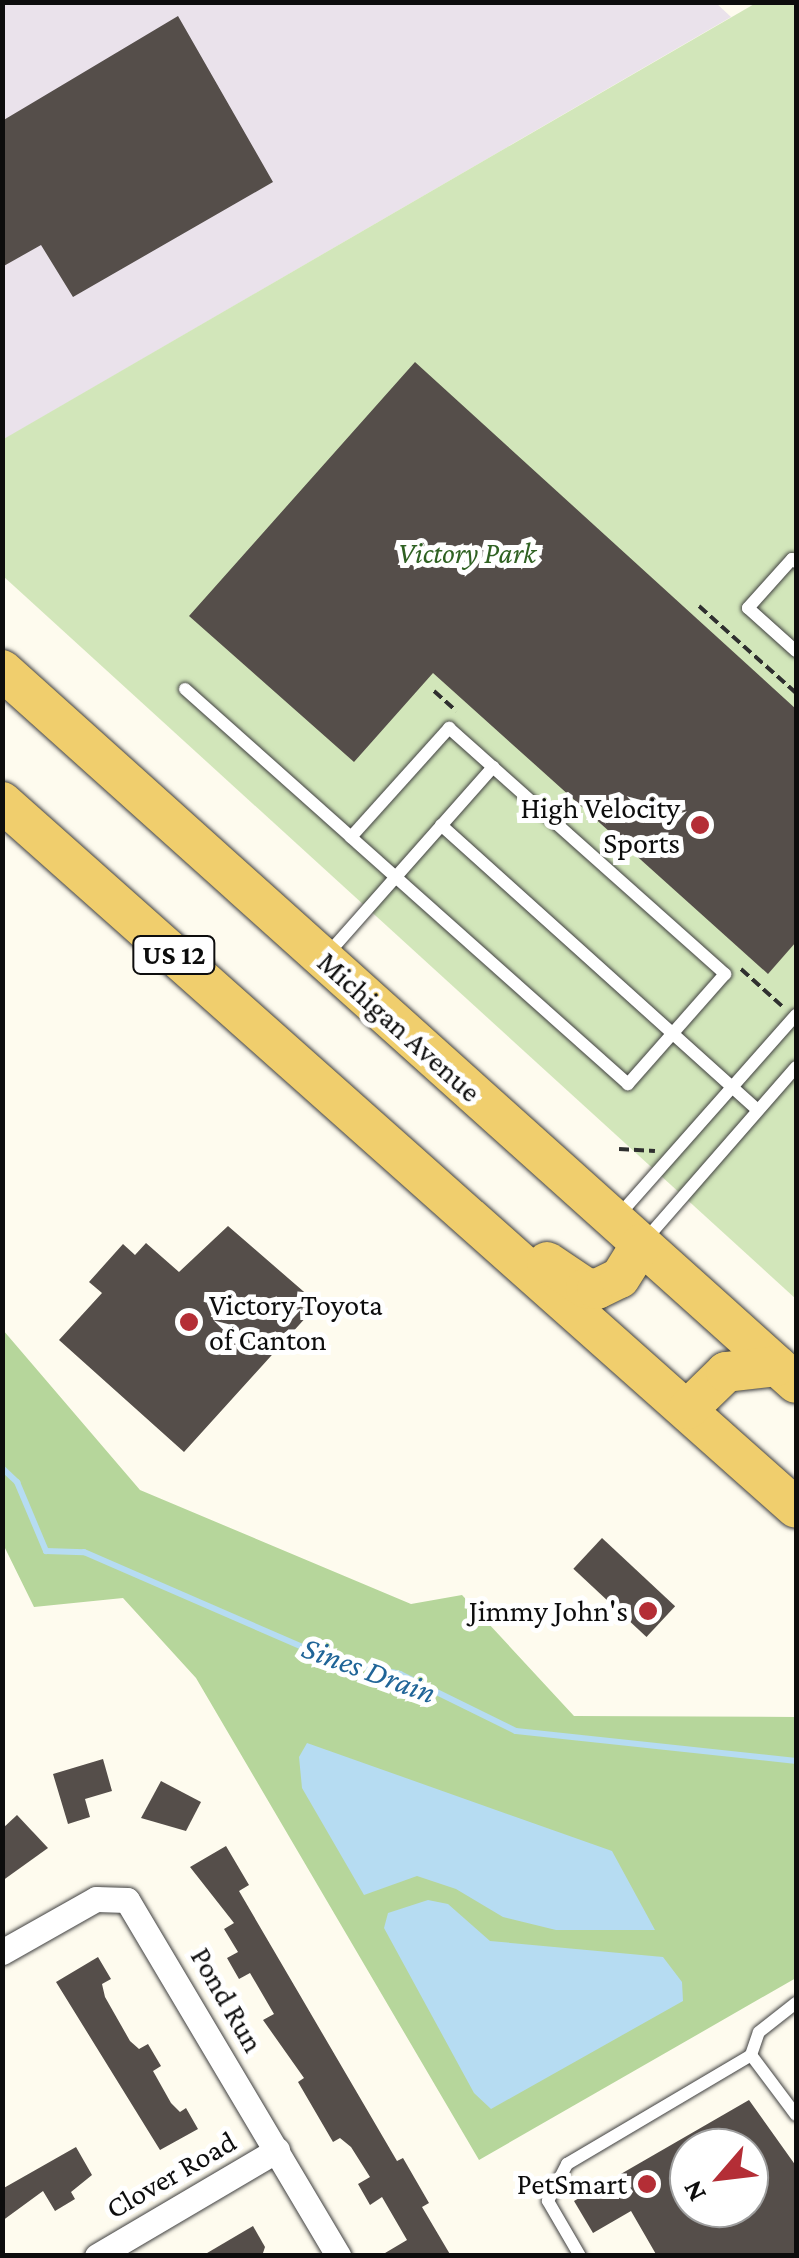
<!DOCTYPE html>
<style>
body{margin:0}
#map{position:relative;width:799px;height:2258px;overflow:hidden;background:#fefbee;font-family:"Crimson Pro",serif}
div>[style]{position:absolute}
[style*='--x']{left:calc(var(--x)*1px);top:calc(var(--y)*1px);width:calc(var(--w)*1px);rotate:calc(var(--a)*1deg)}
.industrial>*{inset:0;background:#eae2eb}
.green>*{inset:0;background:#d2e6ba}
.forest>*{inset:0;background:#b6d69b}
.water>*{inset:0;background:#b6dcf2}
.stream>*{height:6px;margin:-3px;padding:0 3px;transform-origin:3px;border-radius:3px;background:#b6dcf2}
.building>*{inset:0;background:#554e4a;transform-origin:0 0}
.path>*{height:4px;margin-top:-2px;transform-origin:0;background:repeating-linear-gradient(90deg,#2f2f2f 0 10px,transparent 0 15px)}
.roads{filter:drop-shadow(0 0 2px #404040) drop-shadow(0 0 2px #404040)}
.service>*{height:12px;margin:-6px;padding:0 6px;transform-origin:6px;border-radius:6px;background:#fff}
.minor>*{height:25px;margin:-12.5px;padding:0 12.5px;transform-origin:12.5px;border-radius:12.5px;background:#fff}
.primary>*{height:40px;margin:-20px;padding:0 20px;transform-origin:20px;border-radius:20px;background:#f0ce6d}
.dots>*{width:28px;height:28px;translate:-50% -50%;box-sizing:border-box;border:5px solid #fff;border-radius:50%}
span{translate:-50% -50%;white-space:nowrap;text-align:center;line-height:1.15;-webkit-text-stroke:10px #fff;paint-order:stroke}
.shield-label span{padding:2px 8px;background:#fff;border:2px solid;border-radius:8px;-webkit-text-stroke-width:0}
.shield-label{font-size:28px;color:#0d0d0d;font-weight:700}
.park-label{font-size:30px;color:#2f6122;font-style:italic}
.poi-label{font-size:30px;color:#0d0d0d}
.right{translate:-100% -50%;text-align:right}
.left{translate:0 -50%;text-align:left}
.street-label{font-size:30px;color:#0d0d0d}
.water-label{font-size:32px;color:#1f6497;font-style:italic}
.frame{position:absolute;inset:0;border:5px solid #0d0d0d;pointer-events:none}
.north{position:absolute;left:669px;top:2128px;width:100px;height:100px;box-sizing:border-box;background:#fff;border:2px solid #9e9e9e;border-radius:50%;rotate:242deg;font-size:28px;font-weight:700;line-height:40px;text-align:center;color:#0d0d0d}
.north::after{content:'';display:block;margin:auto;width:35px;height:45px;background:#b42e36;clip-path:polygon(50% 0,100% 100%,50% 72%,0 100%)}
</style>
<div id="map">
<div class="industrial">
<div style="clip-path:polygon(715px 2px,731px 17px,3px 440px,3px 3px)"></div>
</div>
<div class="green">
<div style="clip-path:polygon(756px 3px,796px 3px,796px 1299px,3px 576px,2px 440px)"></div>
</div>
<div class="forest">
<div style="clip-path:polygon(3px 1330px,140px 1490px,411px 1604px,462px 1595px,574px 1716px,796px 1717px,796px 1978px,479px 2160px,196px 1678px,123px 1598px,34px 1607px,3px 1544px)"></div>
</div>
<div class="water">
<div style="clip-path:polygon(307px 1743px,612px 1851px,655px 1930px,556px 1930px,503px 1917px,456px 1889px,417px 1876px,364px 1895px,302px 1788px,299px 1757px)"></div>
<div style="clip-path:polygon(428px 1900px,448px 1904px,490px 1941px,663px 1957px,682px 1982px,683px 2001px,491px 2109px,474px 2093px,384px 1928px,388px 1913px)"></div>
</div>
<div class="stream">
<div style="--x:2;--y:1468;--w:21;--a:43"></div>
<div style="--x:17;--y:1482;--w:75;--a:67.2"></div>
<div style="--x:46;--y:1551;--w:38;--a:2"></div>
<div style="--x:84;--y:1552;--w:266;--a:23.5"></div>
<div style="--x:328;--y:1658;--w:74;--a:12.5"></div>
<div style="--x:400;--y:1674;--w:129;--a:26.2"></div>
<div style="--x:516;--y:1731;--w:282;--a:6.1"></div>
</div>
<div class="building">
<div style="clip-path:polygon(178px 16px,273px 182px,73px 297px,41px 245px,2px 267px,2px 121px)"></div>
<div style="clip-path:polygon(415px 362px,796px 709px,796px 942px,768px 974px,433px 673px,354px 762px,189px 616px)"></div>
<div style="clip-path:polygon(228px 1226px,318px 1304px,184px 1452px,59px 1340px,102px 1293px,89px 1282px,123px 1244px,135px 1255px,146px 1243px,179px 1272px)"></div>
<div style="left:602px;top:1538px;width:100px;height:42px;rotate:43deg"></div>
<div style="clip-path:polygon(103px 1759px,112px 1791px,85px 1799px,90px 1817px,68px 1824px,53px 1774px)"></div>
<div style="clip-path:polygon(161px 1781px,201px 1802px,186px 1831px,141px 1818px)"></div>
<div style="clip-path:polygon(17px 1815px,48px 1848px,2px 1881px,2px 1829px)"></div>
<div style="clip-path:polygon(226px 1846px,249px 1885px,239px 1891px,397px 2161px,403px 2158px,429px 2203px,422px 2207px,451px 2256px,380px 2256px,407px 2240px,382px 2197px,370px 2205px,358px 2184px,370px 2177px,351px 2147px,340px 2138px,333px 2142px,298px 2082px,304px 2078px,263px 2020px,274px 2014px,250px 1973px,239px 1979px,227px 1958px,238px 1952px,224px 1929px,234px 1923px,190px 1867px)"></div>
<div style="clip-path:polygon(98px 1957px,111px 1979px,102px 1984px,105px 1997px,130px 2041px,139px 2049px,148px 2044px,161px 2066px,153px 2071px,171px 2103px,180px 2112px,186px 2108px,198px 2129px,160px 2150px,56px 1982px)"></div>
<div style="clip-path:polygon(evenodd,749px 2100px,796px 2166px,796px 2256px,657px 2256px,631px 2211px,593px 2233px,574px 2201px,749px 2100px,689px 2148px,749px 2148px,749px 2208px,689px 2208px,689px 2148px)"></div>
<div style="clip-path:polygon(76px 2147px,92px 2175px,71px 2192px,75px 2199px,55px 2211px,43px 2191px,2px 2221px,2px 2189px)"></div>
<div style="clip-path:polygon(253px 2226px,265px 2247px,262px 2256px,202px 2256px)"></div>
</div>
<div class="path">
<div style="--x:699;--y:606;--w:130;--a:41.9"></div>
<div style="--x:434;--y:691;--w:30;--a:42"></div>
<div style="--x:741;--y:969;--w:55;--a:42.1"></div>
<div style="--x:619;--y:1149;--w:36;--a:3"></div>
</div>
<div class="roads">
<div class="service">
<div style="--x:796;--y:562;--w:5;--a:-143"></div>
<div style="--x:792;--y:559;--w:66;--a:131.9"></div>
<div style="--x:748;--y:608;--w:64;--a:41.9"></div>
<div style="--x:185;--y:689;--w:222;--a:41.7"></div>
<div style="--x:449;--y:728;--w:370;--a:41.7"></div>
<div style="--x:725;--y:974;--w:147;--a:131.4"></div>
<div style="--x:628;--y:1084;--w:371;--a:-138.3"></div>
<div style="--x:351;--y:837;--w:147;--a:-48"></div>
<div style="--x:441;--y:825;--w:426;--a:42"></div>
<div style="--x:325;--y:957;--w:254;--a:-48.5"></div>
<div style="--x:619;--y:1215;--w:267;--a:-48.5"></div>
<div style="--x:646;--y:1239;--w:228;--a:-48.9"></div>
<div style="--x:751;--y:2055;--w:75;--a:53.1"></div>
<div style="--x:580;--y:2256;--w:64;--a:-120.2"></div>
<div style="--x:548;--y:2201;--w:42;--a:-62.8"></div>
<div style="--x:567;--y:2164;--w:214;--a:-30.6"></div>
<div style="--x:751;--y:2055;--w:24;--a:-71"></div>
<div style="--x:759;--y:2032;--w:47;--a:-38.1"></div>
</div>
<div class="minor">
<div style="--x:2;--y:1952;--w:108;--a:-29.4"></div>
<div style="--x:96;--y:1899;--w:31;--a:2"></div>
<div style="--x:127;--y:1900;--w:414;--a:59.3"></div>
<div style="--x:97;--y:2256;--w:209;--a:-30.5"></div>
</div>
<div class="primary">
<div style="--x:2;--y:670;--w:1067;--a:41.92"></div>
<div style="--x:2;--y:802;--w:1062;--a:41.64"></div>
<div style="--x:547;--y:1262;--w:47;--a:33.7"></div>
<div style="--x:586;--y:1288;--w:11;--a:5"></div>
<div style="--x:597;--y:1289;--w:25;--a:-26"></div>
<div style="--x:620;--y:1278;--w:40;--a:-58"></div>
<div style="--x:688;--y:1409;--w:53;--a:-44.2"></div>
<div style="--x:726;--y:1372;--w:51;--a:-6.7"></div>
</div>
</div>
<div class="dots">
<div style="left:700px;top:825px;background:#b42e36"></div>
<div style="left:189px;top:1322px;background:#b42e36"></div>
<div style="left:648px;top:1611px;background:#b42e36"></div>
<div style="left:647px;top:2184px;background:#b42e36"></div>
</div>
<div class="shield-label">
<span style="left:174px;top:955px">US 12</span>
</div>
<div class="park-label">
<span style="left:467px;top:553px">Victory Park</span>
</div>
<div class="poi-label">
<span class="right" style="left:680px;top:825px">High Velocity<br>Sports</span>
<span class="left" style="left:209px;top:1322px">Victory Toyota<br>of Canton</span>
<span class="right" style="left:628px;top:1611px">Jimmy John's</span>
<span class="right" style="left:627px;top:2184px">PetSmart</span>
</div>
<div class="street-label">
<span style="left:399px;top:1027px;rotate:42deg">Michigan Avenue</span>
<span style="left:227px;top:2000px;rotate:60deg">Pond Run</span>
<span style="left:171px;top:2175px;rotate:-30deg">Clover Road</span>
</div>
<div class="water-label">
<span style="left:369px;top:1670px;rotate:20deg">Sines Drain</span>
</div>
<div class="frame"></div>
<div class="north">N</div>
</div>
